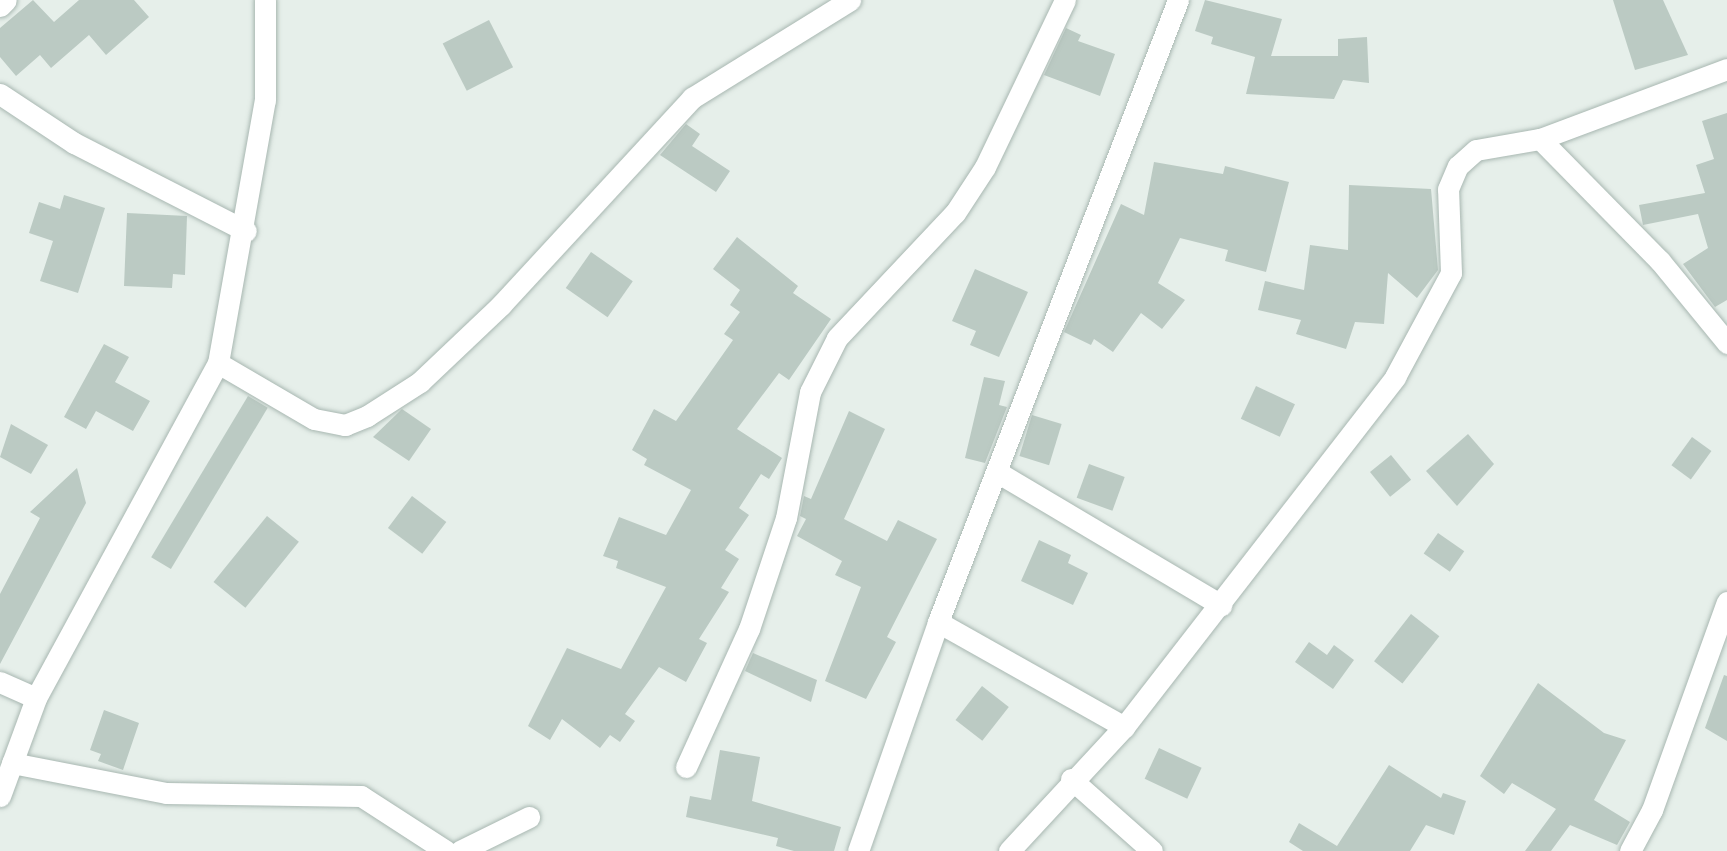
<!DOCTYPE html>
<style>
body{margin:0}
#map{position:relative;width:1727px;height:851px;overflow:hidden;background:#e6efea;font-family:"Varela Round",sans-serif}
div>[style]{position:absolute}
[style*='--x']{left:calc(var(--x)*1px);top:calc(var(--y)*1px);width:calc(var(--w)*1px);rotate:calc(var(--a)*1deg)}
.building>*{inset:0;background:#bbcac3;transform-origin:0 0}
.roads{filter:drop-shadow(0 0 2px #a8b7b1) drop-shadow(0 0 2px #a8b7b1)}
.minor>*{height:21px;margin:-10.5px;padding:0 10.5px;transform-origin:10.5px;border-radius:10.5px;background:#fff}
span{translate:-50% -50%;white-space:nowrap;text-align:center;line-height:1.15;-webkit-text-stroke:6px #f7fbf9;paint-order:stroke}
</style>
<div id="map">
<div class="building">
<div style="clip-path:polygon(33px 0,54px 22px,79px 0,134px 0,149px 17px,106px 55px,89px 35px,51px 68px,40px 55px,16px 76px,0 57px,0 28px)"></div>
<div style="clip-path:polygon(1205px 0,1282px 19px,1271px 56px,1338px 56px,1338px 39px,1367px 37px,1369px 83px,1343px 80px,1334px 99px,1246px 94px,1255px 57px,1211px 44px,1213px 37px,1195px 31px)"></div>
<div style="clip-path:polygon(1613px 0,1663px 0,1688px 55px,1635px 70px)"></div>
<div style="left:489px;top:20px;width:53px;height:52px;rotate:63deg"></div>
<div style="clip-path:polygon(1066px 28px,1081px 35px,1078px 41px,1115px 54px,1100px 96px,1044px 75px)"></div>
<div style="clip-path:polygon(1727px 113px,1727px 300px,1715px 307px,1683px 264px,1708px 248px,1698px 214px,1643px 225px,1639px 205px,1705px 193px,1696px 165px,1714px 159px,1702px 121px)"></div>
<div style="clip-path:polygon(686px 124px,700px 134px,692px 146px,730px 171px,716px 192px,660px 155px)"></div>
<div style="clip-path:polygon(1154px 162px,1223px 174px,1225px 166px,1289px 182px,1266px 272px,1225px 261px,1228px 250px,1180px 238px,1158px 283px,1185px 300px,1162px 329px,1141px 313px,1113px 352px,1094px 339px,1091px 345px,1064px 332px,1121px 204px,1144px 215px)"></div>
<div style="clip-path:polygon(1349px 185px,1431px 189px,1438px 270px,1417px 298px,1388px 273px,1384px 324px,1355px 322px,1346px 349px,1296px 334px,1301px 320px,1258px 310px,1265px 281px,1304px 290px,1310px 245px,1348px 250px)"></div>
<div style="clip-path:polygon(64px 195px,105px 208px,78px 293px,40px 281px,53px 241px,29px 233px,39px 202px,60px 209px)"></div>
<div style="clip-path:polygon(127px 213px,187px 216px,185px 275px,173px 274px,172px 288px,124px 286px)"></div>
<div style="clip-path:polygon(737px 237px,798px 286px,793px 293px,831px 319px,789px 380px,779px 373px,737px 429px,782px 458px,769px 479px,761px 474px,739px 508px,749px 515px,725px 550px,739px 559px,721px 588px,729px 592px,699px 639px,707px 643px,686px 682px,659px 667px,625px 714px,635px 721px,620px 742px,610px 735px,600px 748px,562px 719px,550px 740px,528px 726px,567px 648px,621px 669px,666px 587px,616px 568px,618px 561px,603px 556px,619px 517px,666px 535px,691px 490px,644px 465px,647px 459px,632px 450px,654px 409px,676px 421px,733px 340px,724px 334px,740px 312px,730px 305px,740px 290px,713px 269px)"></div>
<div style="left:591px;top:252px;width:51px;height:44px;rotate:35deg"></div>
<div style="clip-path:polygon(975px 269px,1028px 292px,999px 357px,970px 345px,976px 331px,952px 321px)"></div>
<div style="clip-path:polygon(104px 344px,129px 357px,115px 382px,150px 401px,133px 431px,96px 411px,86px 429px,64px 417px)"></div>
<div style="clip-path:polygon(984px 377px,1005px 381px,999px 405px,1007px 407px,985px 463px,965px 458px)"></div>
<div style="left:1256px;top:386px;width:43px;height:36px;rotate:25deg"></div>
<div style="left:248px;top:396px;width:23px;height:188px;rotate:31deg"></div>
<div style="clip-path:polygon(402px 409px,431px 429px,409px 461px,373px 437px)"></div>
<div style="clip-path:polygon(849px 411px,885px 429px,844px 519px,887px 541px,898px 520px,937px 539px,887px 637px,896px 642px,866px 699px,825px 681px,861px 587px,835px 575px,842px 561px,797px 536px,806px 519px,800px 516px,804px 496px,811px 499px)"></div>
<div style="left:1032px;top:415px;width:31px;height:43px;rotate:17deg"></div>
<div style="clip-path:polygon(11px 424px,48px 445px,31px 474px,0 457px)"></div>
<div style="clip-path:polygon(1468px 434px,1494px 464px,1457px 506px,1426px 471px)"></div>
<div style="left:1692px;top:437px;width:24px;height:35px;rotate:36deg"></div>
<div style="left:1391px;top:455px;width:32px;height:27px;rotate:51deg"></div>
<div style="left:1089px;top:464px;width:38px;height:36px;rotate:20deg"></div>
<div style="clip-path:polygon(77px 468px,86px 503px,0 664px,0 594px,40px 518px,30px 512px)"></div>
<div style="left:412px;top:496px;width:43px;height:40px;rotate:37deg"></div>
<div style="left:267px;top:516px;width:41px;height:85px;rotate:39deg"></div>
<div style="left:1438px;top:533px;width:32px;height:25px;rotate:35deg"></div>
<div style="clip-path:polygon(1039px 540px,1071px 555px,1068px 563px,1088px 573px,1073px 605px,1021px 581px)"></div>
<div style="left:1411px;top:614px;width:36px;height:60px;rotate:38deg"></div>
<div style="clip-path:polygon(1309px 642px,1327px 655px,1334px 645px,1354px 660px,1333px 689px,1295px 662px)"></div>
<div style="clip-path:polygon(753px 653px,817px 680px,811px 702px,745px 671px)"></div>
<div style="clip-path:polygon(1724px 675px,1727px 676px,1727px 741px,1705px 728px)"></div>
<div style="clip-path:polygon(1538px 683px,1604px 733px,1626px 740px,1594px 800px,1630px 822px,1617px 845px,1570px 825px,1551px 851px,1525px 851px,1556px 809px,1512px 783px,1504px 794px,1480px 776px)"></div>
<div style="left:982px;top:686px;width:34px;height:43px;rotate:38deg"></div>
<div style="clip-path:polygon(104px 710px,139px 723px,123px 770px,98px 761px,101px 754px,90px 750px)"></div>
<div style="left:1159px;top:748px;width:47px;height:34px;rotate:25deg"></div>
<div style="clip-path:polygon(720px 750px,760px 757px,752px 801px,841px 827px,834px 851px,794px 851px,776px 846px,778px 838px,686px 817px,690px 796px,711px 800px)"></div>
<div style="clip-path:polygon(1389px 765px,1441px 798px,1443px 793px,1466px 801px,1454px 835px,1426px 825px,1410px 851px,1303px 851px,1289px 842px,1299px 823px,1337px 846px)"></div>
</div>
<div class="roads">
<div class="minor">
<div style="--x:0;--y:6;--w:8;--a:-45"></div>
<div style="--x:0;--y:94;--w:89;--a:33.5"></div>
<div style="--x:74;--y:143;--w:193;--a:27.1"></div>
<div style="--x:1540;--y:139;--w:171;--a:45.5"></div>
<div style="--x:1660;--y:261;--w:106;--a:50.7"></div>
<div style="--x:218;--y:363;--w:111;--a:30.3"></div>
<div style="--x:314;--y:419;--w:32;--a:11"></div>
<div style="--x:345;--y:425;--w:24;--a:-22"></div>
<div style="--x:367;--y:416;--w:63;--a:-32.7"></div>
<div style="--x:420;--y:382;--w:112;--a:-43.5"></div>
<div style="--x:501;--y:305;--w:282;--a:-47.3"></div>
<div style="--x:692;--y:98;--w:186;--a:-31.8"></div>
<div style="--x:997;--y:472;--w:261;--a:30.7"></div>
<div style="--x:938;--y:622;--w:214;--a:29.4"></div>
<div style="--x:0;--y:682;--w:39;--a:24"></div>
<div style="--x:12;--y:763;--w:157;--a:11"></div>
<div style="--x:166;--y:793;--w:195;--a:0.9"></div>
<div style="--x:361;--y:796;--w:101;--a:32.9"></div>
<div style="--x:686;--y:767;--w:152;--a:-65.5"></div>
<div style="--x:749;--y:629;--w:117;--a:-71.6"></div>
<div style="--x:786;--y:518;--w:128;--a:-79.2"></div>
<div style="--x:810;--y:392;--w:60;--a:-63.4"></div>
<div style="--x:837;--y:338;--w:172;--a:-46.7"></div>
<div style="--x:955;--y:213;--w:55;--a:-56.9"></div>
<div style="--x:985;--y:167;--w:185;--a:-64.4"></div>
<div style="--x:1071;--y:779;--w:108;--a:41.6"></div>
<div style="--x:0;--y:796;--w:104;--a:-69.8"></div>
<div style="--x:36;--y:698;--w:381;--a:-61.5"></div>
<div style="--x:218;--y:363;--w:267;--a:-79.9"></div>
<div style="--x:265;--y:100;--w:100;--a:-90"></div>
<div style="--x:460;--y:851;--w:77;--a:-26.2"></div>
<div style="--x:858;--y:851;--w:243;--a:-70.7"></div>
<div style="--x:938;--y:622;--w:667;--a:-68.9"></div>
<div style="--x:1009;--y:851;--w:169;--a:-47.2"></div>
<div style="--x:1124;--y:727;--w:443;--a:-52.2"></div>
<div style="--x:1395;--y:377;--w:118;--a:-61.7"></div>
<div style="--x:1451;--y:273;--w:84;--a:-92"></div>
<div style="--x:1448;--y:189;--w:25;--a:-67"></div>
<div style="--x:1458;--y:166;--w:24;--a:-42"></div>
<div style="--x:1476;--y:150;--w:65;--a:-9.8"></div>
<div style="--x:1540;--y:139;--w:200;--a:-20.5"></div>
<div style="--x:1630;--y:851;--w:47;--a:-61.8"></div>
<div style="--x:1652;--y:810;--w:221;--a:-70.2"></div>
</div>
</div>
</div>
